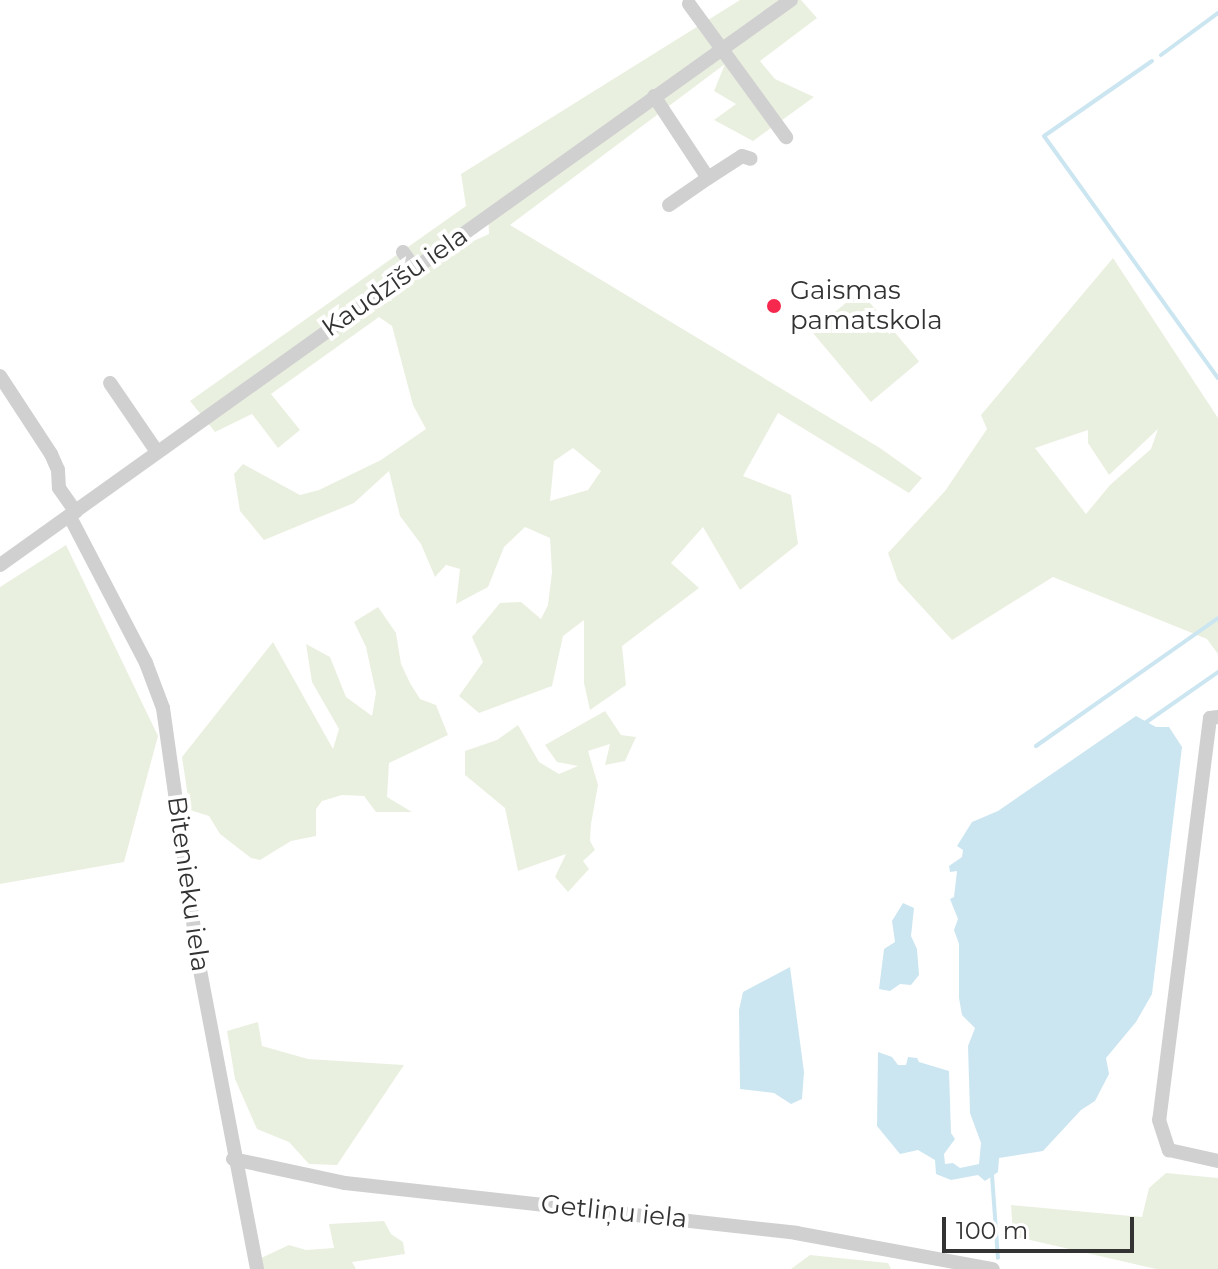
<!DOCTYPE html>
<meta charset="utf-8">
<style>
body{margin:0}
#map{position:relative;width:1218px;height:1269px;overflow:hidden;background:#fff;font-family:Montserrat,sans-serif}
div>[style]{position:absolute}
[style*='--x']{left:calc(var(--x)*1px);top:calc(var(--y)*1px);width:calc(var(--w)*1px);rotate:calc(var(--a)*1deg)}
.green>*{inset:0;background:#eaf0e0;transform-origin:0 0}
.water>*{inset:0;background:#cbe6f1}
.stream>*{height:4px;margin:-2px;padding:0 2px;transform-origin:2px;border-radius:2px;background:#cbe6f1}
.minor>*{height:14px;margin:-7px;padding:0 7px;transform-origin:7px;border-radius:7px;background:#d0d0d0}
.dots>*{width:22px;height:22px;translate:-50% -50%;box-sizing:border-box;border:4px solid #fff;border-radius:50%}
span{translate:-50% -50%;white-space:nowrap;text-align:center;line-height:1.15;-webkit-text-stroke:8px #fff;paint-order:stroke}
.street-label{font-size:26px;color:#333}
.poi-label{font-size:26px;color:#333}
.left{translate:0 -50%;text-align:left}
.scale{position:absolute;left:942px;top:1217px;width:192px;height:36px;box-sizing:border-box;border:4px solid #333;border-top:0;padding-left:10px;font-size:24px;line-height:28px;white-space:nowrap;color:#333;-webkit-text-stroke:6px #fff;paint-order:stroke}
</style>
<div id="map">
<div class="green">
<div style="clip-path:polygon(evenodd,740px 0,801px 0,817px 18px,760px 61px,775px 79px,814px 97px,753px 141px,714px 120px,736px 104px,714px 91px,725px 64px,510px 225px,880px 448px,922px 478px,909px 493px,778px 413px,743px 476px,791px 495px,798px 544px,740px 590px,703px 527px,671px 563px,699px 588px,622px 646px,626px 685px,590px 710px,584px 683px,584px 620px,563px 636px,552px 686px,479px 713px,459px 696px,483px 662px,472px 637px,500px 603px,521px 602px,541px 619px,548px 605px,552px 572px,550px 538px,525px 527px,504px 547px,488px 587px,456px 604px,460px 569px,446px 565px,435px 577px,421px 544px,400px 516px,389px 471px,354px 503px,264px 540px,240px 511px,234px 474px,243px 464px,300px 495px,319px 490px,381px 460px,426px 429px,413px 405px,392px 326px,379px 317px,271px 394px,300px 430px,278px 448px,252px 414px,215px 432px,190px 401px,466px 206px,461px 174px,740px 0,488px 211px,489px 234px,460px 247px,447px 239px,488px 211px,740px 0,573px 448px,601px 471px,588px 490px,550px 501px,554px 461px,573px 448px)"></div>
<div style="clip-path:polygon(evenodd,1113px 258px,1218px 418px,1218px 654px,1207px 639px,1053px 577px,952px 640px,898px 581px,888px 553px,945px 491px,987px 429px,981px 415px,1113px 258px,1158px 429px,1151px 449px,1110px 485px,1086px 514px,1035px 448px,1088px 430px,1088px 443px,1109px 475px,1158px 429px)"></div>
<div style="left:860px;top:291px;width:92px;height:63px;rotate:50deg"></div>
<div style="clip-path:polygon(66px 545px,158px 736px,124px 862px,0 884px,0 587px)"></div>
<div style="clip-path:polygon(378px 607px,396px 633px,401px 664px,410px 683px,420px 699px,436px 705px,448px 735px,389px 763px,387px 797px,412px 812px,376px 812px,364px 796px,342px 795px,322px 801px,316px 809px,316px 836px,291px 841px,260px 860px,251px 858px,220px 834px,209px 816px,190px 810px,182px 757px,273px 642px,333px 749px,339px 729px,312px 682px,306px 644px,330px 657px,346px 697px,372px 716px,376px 693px,366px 647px,354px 622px)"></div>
<div style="clip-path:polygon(605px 711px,621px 735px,636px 737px,625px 761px,605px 765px,610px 744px,588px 751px,598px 785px,591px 824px,590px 841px,595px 850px,583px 861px,589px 869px,568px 892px,555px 877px,566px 854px,518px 871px,505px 808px,465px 775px,465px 751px,497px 740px,518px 725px,539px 762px,559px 774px,578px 766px,557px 762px,545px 745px)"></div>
<div style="clip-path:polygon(258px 1022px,262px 1046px,308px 1059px,404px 1065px,337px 1165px,309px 1164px,289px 1142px,257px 1129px,235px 1079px,227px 1031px)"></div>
<div style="clip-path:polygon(1166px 1173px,1218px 1178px,1218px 1269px,1156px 1269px,1013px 1236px,1011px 1205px,1142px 1217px,1149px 1188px)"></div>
<div style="clip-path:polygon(384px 1221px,391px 1234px,403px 1242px,405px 1254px,352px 1262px,356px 1269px,261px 1269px,259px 1259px,289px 1245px,306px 1250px,334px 1248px,329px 1224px)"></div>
<div style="clip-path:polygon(810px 1255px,888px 1263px,891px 1269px,791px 1269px)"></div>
</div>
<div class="water">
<div style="clip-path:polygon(1136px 716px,1156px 727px,1169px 727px,1182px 747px,1152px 994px,1136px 1022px,1106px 1058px,1109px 1074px,1095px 1101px,1081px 1110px,1043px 1151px,999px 1158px,998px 1172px,985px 1181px,978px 1175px,951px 1180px,936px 1174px,935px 1160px,918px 1150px,900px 1154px,877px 1126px,878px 1052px,892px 1057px,898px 1065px,906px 1065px,908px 1057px,917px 1058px,919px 1062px,949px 1071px,951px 1133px,955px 1139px,944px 1154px,945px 1164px,953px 1163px,960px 1168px,979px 1164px,981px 1143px,970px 1113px,968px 1046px,975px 1028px,962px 1015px,959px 998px,959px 944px,954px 930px,958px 919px,950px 899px,954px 897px,957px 871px,950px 872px,949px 866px,962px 857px,963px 850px,957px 846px,972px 822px,998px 811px)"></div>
<div style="clip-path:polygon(903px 903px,914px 908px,911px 936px,917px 949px,919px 975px,911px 985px,900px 984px,890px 991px,879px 989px,884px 949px,895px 942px,892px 921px)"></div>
<div style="clip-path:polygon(790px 967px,804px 1072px,802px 1099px,791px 1104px,774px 1093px,740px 1089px,739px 1010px,743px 992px)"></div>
</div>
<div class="stream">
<div style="--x:1161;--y:55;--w:71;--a:-36.4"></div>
<div style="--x:1152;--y:61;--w:131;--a:145.2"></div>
<div style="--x:1044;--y:136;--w:298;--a:54.3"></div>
<div style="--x:1145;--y:723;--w:89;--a:-34.9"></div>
<div style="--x:1036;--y:746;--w:223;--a:-35.1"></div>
<div style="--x:992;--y:1175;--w:83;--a:85.9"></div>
</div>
<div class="minor">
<div style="--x:689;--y:4;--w:165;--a:53.9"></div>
<div style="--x:654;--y:96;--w:98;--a:56.6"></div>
<div style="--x:708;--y:178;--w:40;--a:-32.9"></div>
<div style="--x:742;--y:156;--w:9;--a:18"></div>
<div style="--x:669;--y:205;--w:47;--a:-34.7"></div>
<div style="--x:403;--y:252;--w:19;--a:55"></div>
<div style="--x:0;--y:376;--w:93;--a:56.8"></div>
<div style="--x:51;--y:454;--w:17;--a:66"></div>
<div style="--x:58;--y:470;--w:18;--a:87"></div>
<div style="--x:59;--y:488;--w:29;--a:55"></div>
<div style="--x:110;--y:383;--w:83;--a:55.7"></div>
<div style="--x:70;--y:517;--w:165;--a:62.5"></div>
<div style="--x:146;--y:663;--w:48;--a:69.3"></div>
<div style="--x:163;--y:708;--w:265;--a:82"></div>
<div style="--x:200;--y:970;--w:304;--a:79.2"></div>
<div style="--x:0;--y:565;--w:972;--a:-35.54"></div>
<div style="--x:1218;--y:717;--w:8;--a:173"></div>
<div style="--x:1210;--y:718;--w:405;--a:97.2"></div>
<div style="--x:1159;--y:1120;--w:32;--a:72"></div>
<div style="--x:1169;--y:1150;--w:50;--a:12.7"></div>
<div style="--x:233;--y:1159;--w:115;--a:12.1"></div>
<div style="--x:345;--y:1183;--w:454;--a:6.3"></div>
<div style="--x:796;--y:1233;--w:200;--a:10.4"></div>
</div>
<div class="dots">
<div style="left:774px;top:306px;background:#f6284e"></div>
</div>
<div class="street-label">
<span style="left:395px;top:282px;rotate:-35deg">Kaudzīšu iela</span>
<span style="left:188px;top:884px;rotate:82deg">Bitenieku iela</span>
<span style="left:614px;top:1212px;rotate:6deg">Getliņu iela</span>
</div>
<div class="poi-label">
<span class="left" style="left:790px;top:306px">Gaismas<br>pamatskola</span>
</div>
<div class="scale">100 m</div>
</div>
